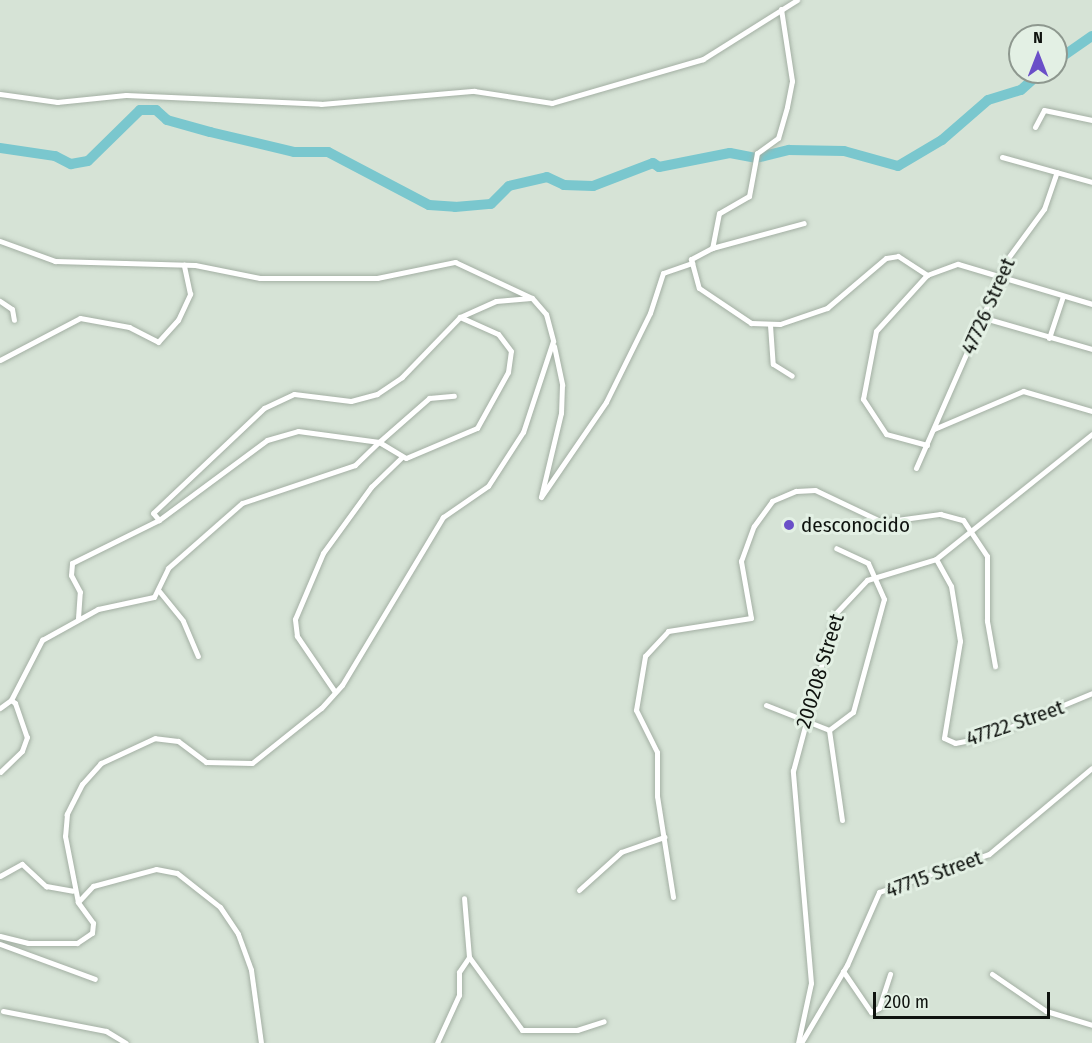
<!DOCTYPE html>
<style>
body{margin:0}
#map{position:relative;width:1092px;height:1043px;overflow:hidden;background:#d6e3d6;font-family:"Fira Sans Condensed",sans-serif}
div>[style]{position:absolute}
[style*='--x']{left:calc(var(--x)*1px);top:calc(var(--y)*1px);width:calc(var(--w)*1px);rotate:calc(var(--a)*1deg)}
.river>*{height:10px;margin:-5px;padding:0 5px;transform-origin:5px;border-radius:5px;background:#7ac7ce}
.roads{filter:drop-shadow(0 0 2px #a3afa3) drop-shadow(0 0 2px #a3afa3)}
.minor>*{height:5px;margin:-2.5px;padding:0 2.5px;transform-origin:2.5px;border-radius:2.5px;background:#fff}
.dots>*{width:16px;height:16px;translate:-50% -50%;box-sizing:border-box;border:3px solid #e3f0e4;border-radius:50%}
span{translate:-50% -50%;white-space:nowrap;text-align:center;line-height:1.15;-webkit-text-stroke:6px #e3f0e4;paint-order:stroke}
.street-label{font-size:21px;color:#0f130f}
.poi-label{font-size:21px;color:#0f130f}
.left{translate:0 -50%;text-align:left}
.north{position:absolute;left:1008px;top:24px;width:60px;height:60px;box-sizing:border-box;background:#e3f0e4;border:2px solid #8e988f;border-radius:50%;rotate:0deg;font-size:16px;font-weight:700;line-height:24px;text-align:center;color:#0f130f}
.north::after{content:'';display:block;margin:auto;width:21px;height:27px;background:#6a4fc8;clip-path:polygon(50% 0,100% 100%,50% 72%,0 100%)}
.scale{position:absolute;left:873px;top:992px;width:177px;height:27px;box-sizing:border-box;border:3px solid #0f130f;border-top:0;padding-left:8px;font-size:18px;line-height:21px;white-space:nowrap;color:#0f130f;-webkit-text-stroke:4px #e3f0e4;paint-order:stroke}
</style>
<div id="map">
<div class="river">
<div style="--x:1056;--y:61;--w:44;--a:-34.8"></div>
<div style="--x:0;--y:148;--w:56;--a:8.3"></div>
<div style="--x:55;--y:156;--w:18;--a:27"></div>
<div style="--x:71;--y:164;--w:17;--a:-10"></div>
<div style="--x:88;--y:161;--w:73;--a:-44.4"></div>
<div style="--x:140;--y:110;--w:16;--a:0"></div>
<div style="--x:156;--y:110;--w:15;--a:42"></div>
<div style="--x:167;--y:120;--w:45;--a:15.6"></div>
<div style="--x:210;--y:132;--w:86;--a:13.4"></div>
<div style="--x:294;--y:152;--w:34;--a:0"></div>
<div style="--x:328;--y:152;--w:114;--a:27.7"></div>
<div style="--x:429;--y:205;--w:26;--a:4"></div>
<div style="--x:455;--y:207;--w:36;--a:-5"></div>
<div style="--x:491;--y:204;--w:25;--a:-45"></div>
<div style="--x:509;--y:186;--w:39;--a:-13"></div>
<div style="--x:547;--y:177;--w:19;--a:25"></div>
<div style="--x:564;--y:185;--w:29;--a:2"></div>
<div style="--x:593;--y:186;--w:64;--a:-21"></div>
<div style="--x:653;--y:163;--w:7;--a:34"></div>
<div style="--x:659;--y:167;--w:72;--a:-11.2"></div>
<div style="--x:730;--y:153;--w:26;--a:11"></div>
<div style="--x:756;--y:158;--w:34;--a:-14"></div>
<div style="--x:789;--y:150;--w:55;--a:1"></div>
<div style="--x:844;--y:151;--w:56;--a:15.5"></div>
<div style="--x:898;--y:166;--w:51;--a:-30.6"></div>
<div style="--x:942;--y:140;--w:61;--a:-41"></div>
<div style="--x:988;--y:100;--w:34;--a:-17"></div>
<div style="--x:1021;--y:90;--w:27;--a:-42"></div>
</div>
<div class="roads">
<div class="minor">
<div style="--x:781;--y:9;--w:73;--a:81.3"></div>
<div style="--x:792;--y:81;--w:26;--a:101"></div>
<div style="--x:787;--y:107;--w:32;--a:106"></div>
<div style="--x:778;--y:138;--w:26;--a:144"></div>
<div style="--x:757;--y:153;--w:44;--a:100.5"></div>
<div style="--x:749;--y:196;--w:34;--a:150"></div>
<div style="--x:719;--y:213;--w:36;--a:101"></div>
<div style="--x:712;--y:248;--w:24;--a:152"></div>
<div style="--x:691;--y:259;--w:30;--a:75"></div>
<div style="--x:699;--y:288;--w:63;--a:33.9"></div>
<div style="--x:751;--y:323;--w:29;--a:2"></div>
<div style="--x:780;--y:324;--w:50;--a:-18.8"></div>
<div style="--x:827;--y:308;--w:77;--a:-40.3"></div>
<div style="--x:886;--y:258;--w:12;--a:-9"></div>
<div style="--x:898;--y:256;--w:35;--a:33"></div>
<div style="--x:927;--y:275;--w:33;--a:-20"></div>
<div style="--x:958;--y:264;--w:140;--a:16.6"></div>
<div style="--x:0;--y:94;--w:58;--a:8"></div>
<div style="--x:57;--y:102;--w:69;--a:-5.8"></div>
<div style="--x:126;--y:95;--w:195;--a:2.6"></div>
<div style="--x:321;--y:104;--w:154;--a:-4.9"></div>
<div style="--x:474;--y:91;--w:79;--a:8.7"></div>
<div style="--x:552;--y:103;--w:157;--a:-16.2"></div>
<div style="--x:703;--y:59;--w:111;--a:-32.1"></div>
<div style="--x:1035;--y:127;--w:19;--a:-62"></div>
<div style="--x:1044;--y:110;--w:49;--a:11.8"></div>
<div style="--x:1002;--y:157;--w:93;--a:15.5"></div>
<div style="--x:0;--y:241;--w:59;--a:20"></div>
<div style="--x:55;--y:261;--w:140;--a:1.6"></div>
<div style="--x:195;--y:265;--w:66;--a:11.3"></div>
<div style="--x:260;--y:278;--w:117;--a:0"></div>
<div style="--x:377;--y:278;--w:80;--a:-11.6"></div>
<div style="--x:455;--y:262;--w:85;--a:25.1"></div>
<div style="--x:532;--y:298;--w:21;--a:49"></div>
<div style="--x:546;--y:314;--w:28;--a:75"></div>
<div style="--x:553;--y:341;--w:96;--a:108.2"></div>
<div style="--x:523;--y:432;--w:64;--a:122.9"></div>
<div style="--x:488;--y:486;--w:55;--a:145.4"></div>
<div style="--x:443;--y:517;--w:196;--a:121"></div>
<div style="--x:342;--y:685;--w:31;--a:132"></div>
<div style="--x:321;--y:708;--w:88;--a:141.4"></div>
<div style="--x:252;--y:763;--w:46;--a:-178.8"></div>
<div style="--x:206;--y:762;--w:35;--a:-143"></div>
<div style="--x:178;--y:741;--w:23;--a:-173"></div>
<div style="--x:155;--y:738;--w:60;--a:155.2"></div>
<div style="--x:101;--y:763;--w:28;--a:132"></div>
<div style="--x:82;--y:784;--w:34;--a:117"></div>
<div style="--x:67;--y:814;--w:22;--a:95"></div>
<div style="--x:65;--y:836;--w:67;--a:78.9"></div>
<div style="--x:712;--y:248;--w:95;--a:-15.2"></div>
<div style="--x:0;--y:301;--w:14;--a:34"></div>
<div style="--x:12;--y:309;--w:11;--a:80"></div>
<div style="--x:981;--y:317;--w:116;--a:16.1"></div>
<div style="--x:770;--y:325;--w:39;--a:86"></div>
<div style="--x:773;--y:364;--w:22;--a:32"></div>
<div style="--x:1049;--y:338;--w:44;--a:-71.6"></div>
<div style="--x:554;--y:346;--w:40;--a:78"></div>
<div style="--x:562;--y:385;--w:28;--a:92"></div>
<div style="--x:561;--y:413;--w:86;--a:103.4"></div>
<div style="--x:541;--y:497;--w:115;--a:-55.6"></div>
<div style="--x:606;--y:402;--w:99;--a:-63.7"></div>
<div style="--x:650;--y:313;--w:42;--a:-72"></div>
<div style="--x:663;--y:273;--w:31;--a:-19"></div>
<div style="--x:0;--y:360;--w:90;--a:-27.7"></div>
<div style="--x:80;--y:318;--w:50;--a:10.4"></div>
<div style="--x:129;--y:327;--w:33;--a:27"></div>
<div style="--x:158;--y:342;--w:30;--a:-48"></div>
<div style="--x:178;--y:320;--w:29;--a:-65"></div>
<div style="--x:190;--y:294;--w:30;--a:-102"></div>
<div style="--x:934;--y:429;--w:97;--a:-23.1"></div>
<div style="--x:1023;--y:391;--w:72;--a:16.2"></div>
<div style="--x:927;--y:445;--w:42;--a:-165"></div>
<div style="--x:886;--y:434;--w:42;--a:-123.3"></div>
<div style="--x:863;--y:399;--w:69;--a:-79.2"></div>
<div style="--x:876;--y:331;--w:76;--a:-47.7"></div>
<div style="--x:916;--y:468;--w:229;--a:-66.3"></div>
<div style="--x:1008;--y:258;--w:61;--a:-53.7"></div>
<div style="--x:1044;--y:209;--w:39;--a:-71"></div>
<div style="--x:159;--y:520;--w:9;--a:-131"></div>
<div style="--x:153;--y:513;--w:153;--a:-43.4"></div>
<div style="--x:264;--y:408;--w:33;--a:-25"></div>
<div style="--x:294;--y:394;--w:57;--a:7"></div>
<div style="--x:351;--y:401;--w:27;--a:-15"></div>
<div style="--x:377;--y:394;--w:30;--a:-34"></div>
<div style="--x:402;--y:377;--w:83;--a:-46"></div>
<div style="--x:936;--y:559;--w:31;--a:61"></div>
<div style="--x:951;--y:586;--w:56;--a:80.7"></div>
<div style="--x:960;--y:641;--w:98;--a:99.4"></div>
<div style="--x:944;--y:738;--w:12;--a:24"></div>
<div style="--x:955;--y:743;--w:32;--a:-11"></div>
<div style="--x:986;--y:737;--w:115;--a:-22.5"></div>
<div style="--x:159;--y:591;--w:38;--a:51"></div>
<div style="--x:183;--y:621;--w:38;--a:67"></div>
<div style="--x:78;--y:618;--w:26;--a:-86"></div>
<div style="--x:80;--y:592;--w:19;--a:-118"></div>
<div style="--x:71;--y:575;--w:12;--a:-85"></div>
<div style="--x:72;--y:563;--w:97;--a:-26.3"></div>
<div style="--x:159;--y:520;--w:134;--a:-36.5"></div>
<div style="--x:267;--y:440;--w:32;--a:-16"></div>
<div style="--x:298;--y:431;--w:82;--a:7.7"></div>
<div style="--x:379;--y:442;--w:67;--a:-41.3"></div>
<div style="--x:429;--y:398;--w:25;--a:-5"></div>
<div style="--x:335;--y:692;--w:68;--a:-124.2"></div>
<div style="--x:297;--y:636;--w:17;--a:-97"></div>
<div style="--x:295;--y:619;--w:72;--a:-67"></div>
<div style="--x:323;--y:553;--w:82;--a:-54"></div>
<div style="--x:371;--y:487;--w:43;--a:-44.1"></div>
<div style="--x:11;--y:700;--w:68;--a:-62.7"></div>
<div style="--x:42;--y:640;--w:64;--a:-29"></div>
<div style="--x:98;--y:609;--w:57;--a:-12.1"></div>
<div style="--x:154;--y:597;--w:32;--a:-64"></div>
<div style="--x:168;--y:568;--w:98;--a:-41.3"></div>
<div style="--x:242;--y:503;--w:119;--a:-18.6"></div>
<div style="--x:355;--y:465;--w:33;--a:-44"></div>
<div style="--x:379;--y:442;--w:31;--a:31"></div>
<div style="--x:406;--y:458;--w:77;--a:-22.9"></div>
<div style="--x:477;--y:428;--w:64;--a:-61"></div>
<div style="--x:508;--y:372;--w:21;--a:-82"></div>
<div style="--x:511;--y:351;--w:21;--a:-127"></div>
<div style="--x:498;--y:334;--w:42;--a:-155.9"></div>
<div style="--x:460;--y:317;--w:39;--a:-24"></div>
<div style="--x:496;--y:301;--w:35;--a:-5"></div>
<div style="--x:766;--y:705;--w:68;--a:21.6"></div>
<div style="--x:829;--y:730;--w:30;--a:-37"></div>
<div style="--x:853;--y:712;--w:117;--a:-74.7"></div>
<div style="--x:884;--y:599;--w:39;--a:-114"></div>
<div style="--x:868;--y:563;--w:35;--a:-155"></div>
<div style="--x:0;--y:708;--w:14;--a:-36"></div>
<div style="--x:11;--y:700;--w:5;--a:37"></div>
<div style="--x:15;--y:703;--w:36;--a:71"></div>
<div style="--x:27;--y:737;--w:15;--a:110"></div>
<div style="--x:22;--y:751;--w:30;--a:136"></div>
<div style="--x:829;--y:730;--w:91;--a:81.8"></div>
<div style="--x:0;--y:876;--w:25;--a:-29"></div>
<div style="--x:22;--y:864;--w:33;--a:43"></div>
<div style="--x:46;--y:886;--w:27;--a:10"></div>
<div style="--x:579;--y:890;--w:57;--a:-42.1"></div>
<div style="--x:621;--y:852;--w:46;--a:-19.2"></div>
<div style="--x:673;--y:897;--w:102;--a:-99"></div>
<div style="--x:657;--y:796;--w:44;--a:-90"></div>
<div style="--x:657;--y:752;--w:47;--a:-116.6"></div>
<div style="--x:636;--y:710;--w:55;--a:-80.5"></div>
<div style="--x:645;--y:656;--w:34;--a:-47"></div>
<div style="--x:668;--y:631;--w:84;--a:-8.9"></div>
<div style="--x:751;--y:618;--w:58;--a:-100"></div>
<div style="--x:741;--y:561;--w:37;--a:-70"></div>
<div style="--x:754;--y:526;--w:31;--a:-54"></div>
<div style="--x:772;--y:501;--w:26;--a:-23"></div>
<div style="--x:796;--y:491;--w:19;--a:-3"></div>
<div style="--x:815;--y:490;--w:74;--a:25.5"></div>
<div style="--x:882;--y:522;--w:59;--a:-7.9"></div>
<div style="--x:940;--y:514;--w:24;--a:15"></div>
<div style="--x:963;--y:520;--w:43;--a:56.3"></div>
<div style="--x:987;--y:556;--w:65;--a:90"></div>
<div style="--x:987;--y:621;--w:46;--a:79.9"></div>
<div style="--x:0;--y:936;--w:29;--a:14"></div>
<div style="--x:28;--y:943;--w:49;--a:0"></div>
<div style="--x:77;--y:943;--w:18;--a:-34"></div>
<div style="--x:92;--y:933;--w:10;--a:-84"></div>
<div style="--x:93;--y:923;--w:26;--a:-126"></div>
<div style="--x:78;--y:902;--w:22;--a:-47"></div>
<div style="--x:93;--y:886;--w:65;--a:-15.1"></div>
<div style="--x:156;--y:869;--w:21;--a:11"></div>
<div style="--x:177;--y:873;--w:55;--a:38.3"></div>
<div style="--x:220;--y:907;--w:32;--a:56"></div>
<div style="--x:238;--y:934;--w:38;--a:70"></div>
<div style="--x:251;--y:970;--w:74;--a:82.2"></div>
<div style="--x:0;--y:944;--w:101;--a:20.2"></div>
<div style="--x:469;--y:957;--w:90;--a:54"></div>
<div style="--x:522;--y:1030;--w:55;--a:0"></div>
<div style="--x:577;--y:1030;--w:28;--a:-18"></div>
<div style="--x:843;--y:971;--w:50;--a:55.7"></div>
<div style="--x:871;--y:1012;--w:9;--a:-27"></div>
<div style="--x:879;--y:1008;--w:36;--a:-72"></div>
<div style="--x:992;--y:974;--w:65;--a:34.4"></div>
<div style="--x:1046;--y:1011;--w:48;--a:16.9"></div>
<div style="--x:3;--y:1011;--w:105;--a:11"></div>
<div style="--x:106;--y:1031;--w:23;--a:31"></div>
<div style="--x:437;--y:1043;--w:53;--a:-65.4"></div>
<div style="--x:459;--y:995;--w:23;--a:-90"></div>
<div style="--x:459;--y:972;--w:18;--a:-56"></div>
<div style="--x:469;--y:957;--w:59;--a:-94.8"></div>
<div style="--x:798;--y:1043;--w:61;--a:-77.8"></div>
<div style="--x:811;--y:983;--w:213;--a:-94.9"></div>
<div style="--x:793;--y:771;--w:163;--a:-75"></div>
<div style="--x:835;--y:614;--w:47;--a:-46.7"></div>
<div style="--x:867;--y:580;--w:72;--a:-16.9"></div>
<div style="--x:936;--y:559;--w:200;--a:-38.7"></div>
<div style="--x:801;--y:1043;--w:91;--a:-59.5"></div>
<div style="--x:847;--y:965;--w:80;--a:-66.3"></div>
<div style="--x:879;--y:892;--w:116;--a:-19.1"></div>
<div style="--x:989;--y:854;--w:134;--a:-39.9"></div>
</div>
</div>
<div class="dots">
<div style="left:789px;top:525px;background:#6a4fc8"></div>
</div>
<div class="street-label">
<span style="left:988px;top:306px;rotate:-66deg">47726 Street</span>
<span style="left:820px;top:671px;rotate:-73deg">200208 Street</span>
<span style="left:1015px;top:723px;rotate:-19deg">47722 Street</span>
<span style="left:934px;top:874px;rotate:-20deg">47715 Street</span>
</div>
<div class="poi-label">
<span class="left" style="left:801px;top:525px">desconocido</span>
</div>
<div class="north">N</div>
<div class="scale">200 m</div>
</div>
